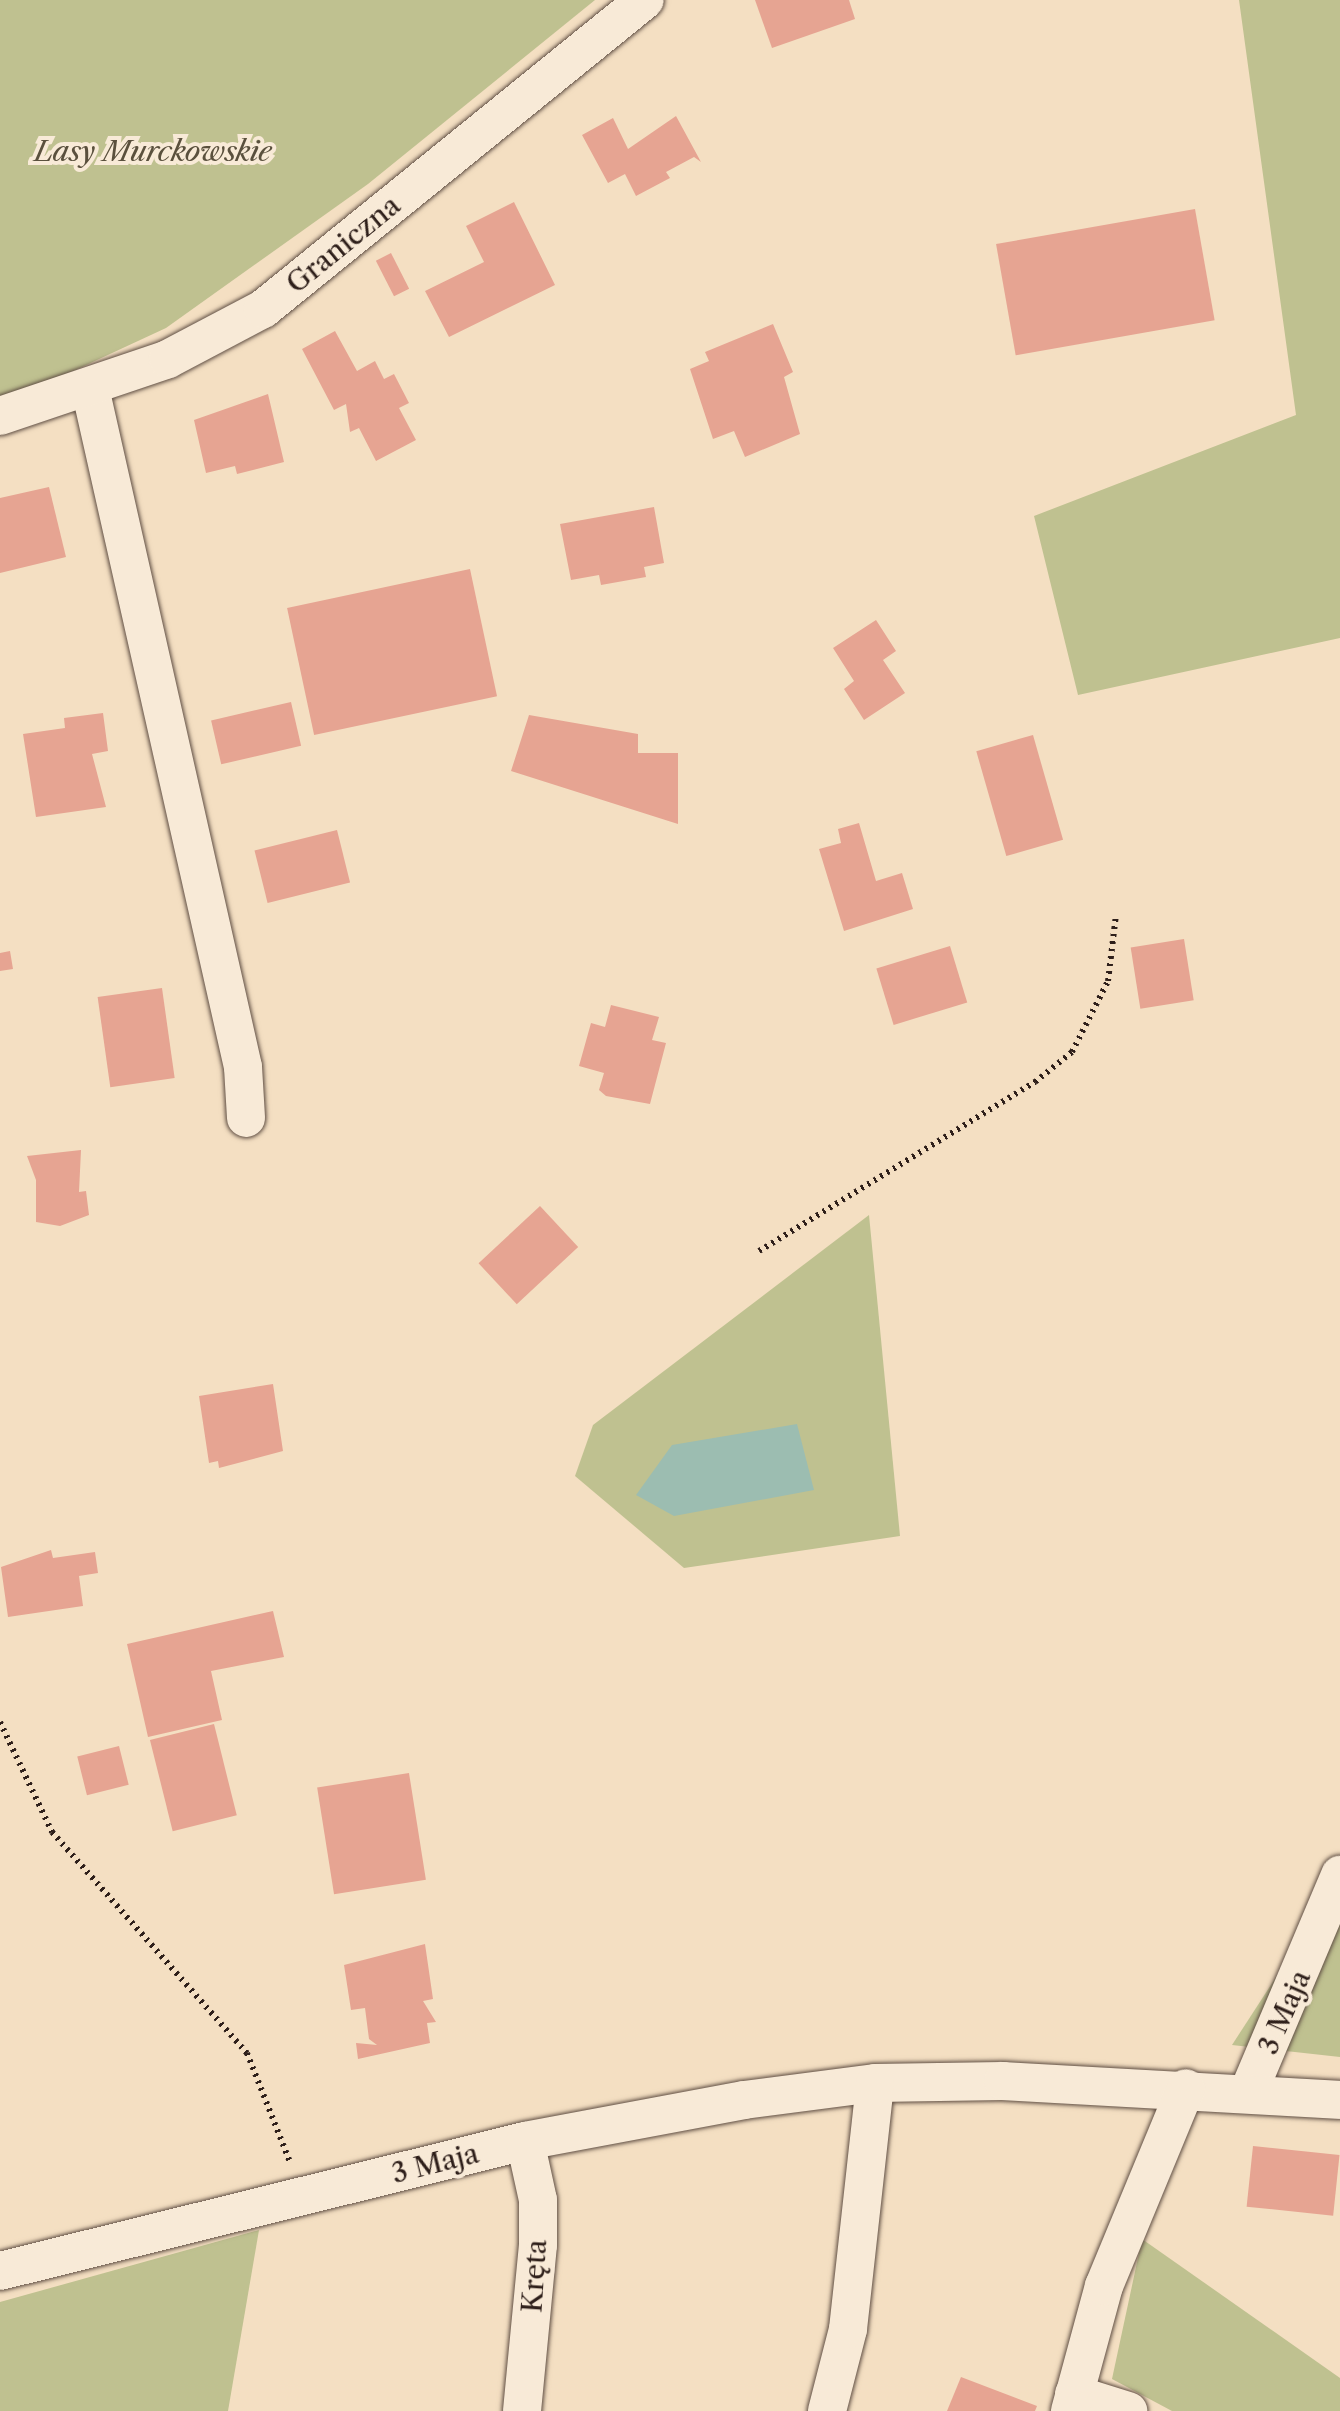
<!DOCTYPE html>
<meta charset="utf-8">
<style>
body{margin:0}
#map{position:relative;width:1340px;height:2411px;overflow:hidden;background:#f4dfc2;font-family:"Libre Caslon Text",serif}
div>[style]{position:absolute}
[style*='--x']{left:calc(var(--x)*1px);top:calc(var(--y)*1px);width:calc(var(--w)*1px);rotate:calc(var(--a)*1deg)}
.green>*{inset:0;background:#bfc190}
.water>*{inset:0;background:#9cbdb1}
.building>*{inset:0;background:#e6a492;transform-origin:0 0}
.path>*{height:6px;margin-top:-3px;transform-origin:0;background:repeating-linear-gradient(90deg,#2e1f1a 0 2.5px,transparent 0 7.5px)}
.roads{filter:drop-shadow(0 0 2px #604f44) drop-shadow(0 0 2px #604f44)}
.minor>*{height:38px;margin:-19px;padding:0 19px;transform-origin:19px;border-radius:19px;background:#f8ead7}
span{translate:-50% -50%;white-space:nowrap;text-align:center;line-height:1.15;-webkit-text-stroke:8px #f8ead7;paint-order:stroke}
.park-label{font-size:28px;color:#5a503d;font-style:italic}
.street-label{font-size:28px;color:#2e1f1a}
</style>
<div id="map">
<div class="green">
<div style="clip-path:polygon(0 0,595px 0,368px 184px,166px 328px,0 405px)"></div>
<div style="clip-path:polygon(1239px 0,1340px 0,1340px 638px,1078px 695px,1034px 516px,1296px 415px)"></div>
<div style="clip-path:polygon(869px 1215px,900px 1536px,684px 1568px,575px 1476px,593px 1425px)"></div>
<div style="clip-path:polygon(1340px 1878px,1340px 2057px,1232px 2045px)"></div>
<div style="clip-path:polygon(259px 2230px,228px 2411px,0 2411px,0 2302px)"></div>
<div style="clip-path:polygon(1142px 2239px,1340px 2378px,1340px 2411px,1172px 2411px,1112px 2379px)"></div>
</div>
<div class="water">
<div style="clip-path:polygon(797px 1424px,814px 1490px,674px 1516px,636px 1495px,672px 1445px)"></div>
</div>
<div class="building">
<div style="clip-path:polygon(755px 0,849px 0,855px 19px,772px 48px)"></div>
<div style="clip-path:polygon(676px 116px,701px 162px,694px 157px,666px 172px,670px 178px,636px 196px,625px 174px,608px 183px,582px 135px,613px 118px,628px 149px)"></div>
<div style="clip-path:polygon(514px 202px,555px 285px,449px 337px,425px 291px,484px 262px,466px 226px)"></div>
<div style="left:1195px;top:209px;width:113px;height:202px;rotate:80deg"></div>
<div style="left:391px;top:253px;width:40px;height:17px;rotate:63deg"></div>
<div style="clip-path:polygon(773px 324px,793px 372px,784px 377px,800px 434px,745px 457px,734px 431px,713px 439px,690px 369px,709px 361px,705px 352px)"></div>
<div style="clip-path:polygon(335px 331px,357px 371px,375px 361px,384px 379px,394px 374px,409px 403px,399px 408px,416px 440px,376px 461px,359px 428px,350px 432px,346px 404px,334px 410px,302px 349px)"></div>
<div style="clip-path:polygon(268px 394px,284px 462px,237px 474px,235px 466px,206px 473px,194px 420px)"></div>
<div style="clip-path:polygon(49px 487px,66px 557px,0 573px,0 498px)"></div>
<div style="clip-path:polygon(654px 507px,664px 563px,644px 567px,646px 577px,601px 585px,599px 575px,571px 580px,560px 524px)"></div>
<div style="left:470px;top:569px;width:130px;height:187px;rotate:78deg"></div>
<div style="clip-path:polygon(876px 620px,896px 651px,883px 660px,905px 693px,864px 720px,844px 689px,854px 681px,833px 648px)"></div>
<div style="left:291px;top:702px;width:45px;height:82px;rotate:77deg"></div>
<div style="clip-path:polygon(103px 713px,108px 751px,92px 754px,106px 807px,36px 817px,23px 734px,65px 728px,64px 718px)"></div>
<div style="clip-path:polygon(529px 715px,638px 734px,638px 753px,678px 753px,678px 824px,511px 771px)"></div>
<div style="left:1033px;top:735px;width:109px;height:59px;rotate:74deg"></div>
<div style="clip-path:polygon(859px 823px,876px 881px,902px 873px,913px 909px,844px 931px,819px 849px,841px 843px,838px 829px)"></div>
<div style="left:337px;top:830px;width:54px;height:85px;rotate:76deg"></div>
<div style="left:1184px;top:939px;width:62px;height:54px;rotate:81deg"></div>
<div style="left:950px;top:946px;width:59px;height:77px;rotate:73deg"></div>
<div style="clip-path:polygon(10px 951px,13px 969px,0 971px,0 953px)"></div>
<div style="left:162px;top:988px;width:91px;height:65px;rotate:82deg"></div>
<div style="clip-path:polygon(611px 1005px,659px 1017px,652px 1040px,666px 1043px,650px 1104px,606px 1096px,599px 1090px,604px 1073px,579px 1066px,591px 1023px,605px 1027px)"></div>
<div style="clip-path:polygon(81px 1150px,79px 1192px,86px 1191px,89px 1215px,60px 1226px,36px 1222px,36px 1180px,27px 1156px)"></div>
<div style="left:540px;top:1206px;width:56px;height:84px;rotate:47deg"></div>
<div style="clip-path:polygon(273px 1384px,283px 1451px,219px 1468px,218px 1461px,209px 1463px,199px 1396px)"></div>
<div style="clip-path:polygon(51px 1550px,53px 1558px,95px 1552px,98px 1573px,79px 1576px,83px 1606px,8px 1617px,1px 1567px)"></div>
<div style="clip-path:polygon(273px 1611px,284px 1657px,211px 1671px,222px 1720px,148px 1737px,127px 1644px)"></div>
<div style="left:214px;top:1724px;width:94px;height:66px;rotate:76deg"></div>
<div style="left:119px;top:1746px;width:40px;height:43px;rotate:76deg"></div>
<div style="left:409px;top:1773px;width:108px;height:93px;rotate:81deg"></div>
<div style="clip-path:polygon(425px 1944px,433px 1999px,423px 2001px,436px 2022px,427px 2023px,430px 2043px,358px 2059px,356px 2043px,377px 2045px,369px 2039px,365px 2008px,351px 2010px,344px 1965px)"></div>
<div style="left:1253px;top:2146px;width:87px;height:61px;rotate:6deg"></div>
<div style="clip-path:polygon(961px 2377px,1037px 2406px,1035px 2411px,947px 2411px)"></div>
</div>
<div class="path">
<div style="--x:759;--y:1251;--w:324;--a:-31.5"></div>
<div style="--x:1035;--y:1082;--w:48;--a:-39"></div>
<div style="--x:1072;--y:1052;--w:80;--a:-63.1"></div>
<div style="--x:1108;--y:981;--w:66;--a:-83.1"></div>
<div style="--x:0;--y:1722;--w:122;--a:64.7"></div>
<div style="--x:52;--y:1832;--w:295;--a:48.6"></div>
<div style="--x:247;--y:2053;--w:117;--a:68.5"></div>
</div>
<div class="roads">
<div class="minor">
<div style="--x:90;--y:388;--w:696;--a:77.3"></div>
<div style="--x:243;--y:1067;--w:51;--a:86.6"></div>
<div style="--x:0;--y:416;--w:177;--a:-18.7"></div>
<div style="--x:168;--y:359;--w:107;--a:-27.8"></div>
<div style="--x:263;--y:309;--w:491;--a:-39"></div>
<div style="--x:1248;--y:2093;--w:237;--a:-67.1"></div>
<div style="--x:0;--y:2271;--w:541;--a:-13.91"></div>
<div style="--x:525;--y:2141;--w:223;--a:-10.6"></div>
<div style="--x:744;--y:2100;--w:132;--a:-7.4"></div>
<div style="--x:875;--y:2083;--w:128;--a:-0.9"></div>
<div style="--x:1003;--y:2081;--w:338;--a:3.2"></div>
<div style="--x:1074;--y:2394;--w:57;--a:17.5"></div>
<div style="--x:522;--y:2411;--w:167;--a:-84.5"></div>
<div style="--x:538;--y:2245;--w:45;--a:-90"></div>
<div style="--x:538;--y:2200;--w:60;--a:-102.4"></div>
<div style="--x:827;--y:2411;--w:85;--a:-75.6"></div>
<div style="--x:848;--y:2329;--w:247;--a:-83.7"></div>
<div style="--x:1070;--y:2411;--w:130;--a:-74.8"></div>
<div style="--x:1104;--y:2286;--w:214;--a:-67.5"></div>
</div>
</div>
<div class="park-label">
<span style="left:153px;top:151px">Lasy Murckowskie</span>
</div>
<div class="street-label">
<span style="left:343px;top:244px;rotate:-39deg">Graniczna</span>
<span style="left:1284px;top:2012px;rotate:-66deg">3 Maja</span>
<span style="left:435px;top:2163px;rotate:-14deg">3 Maja</span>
<span style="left:534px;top:2276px;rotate:-86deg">Kręta</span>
</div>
</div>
